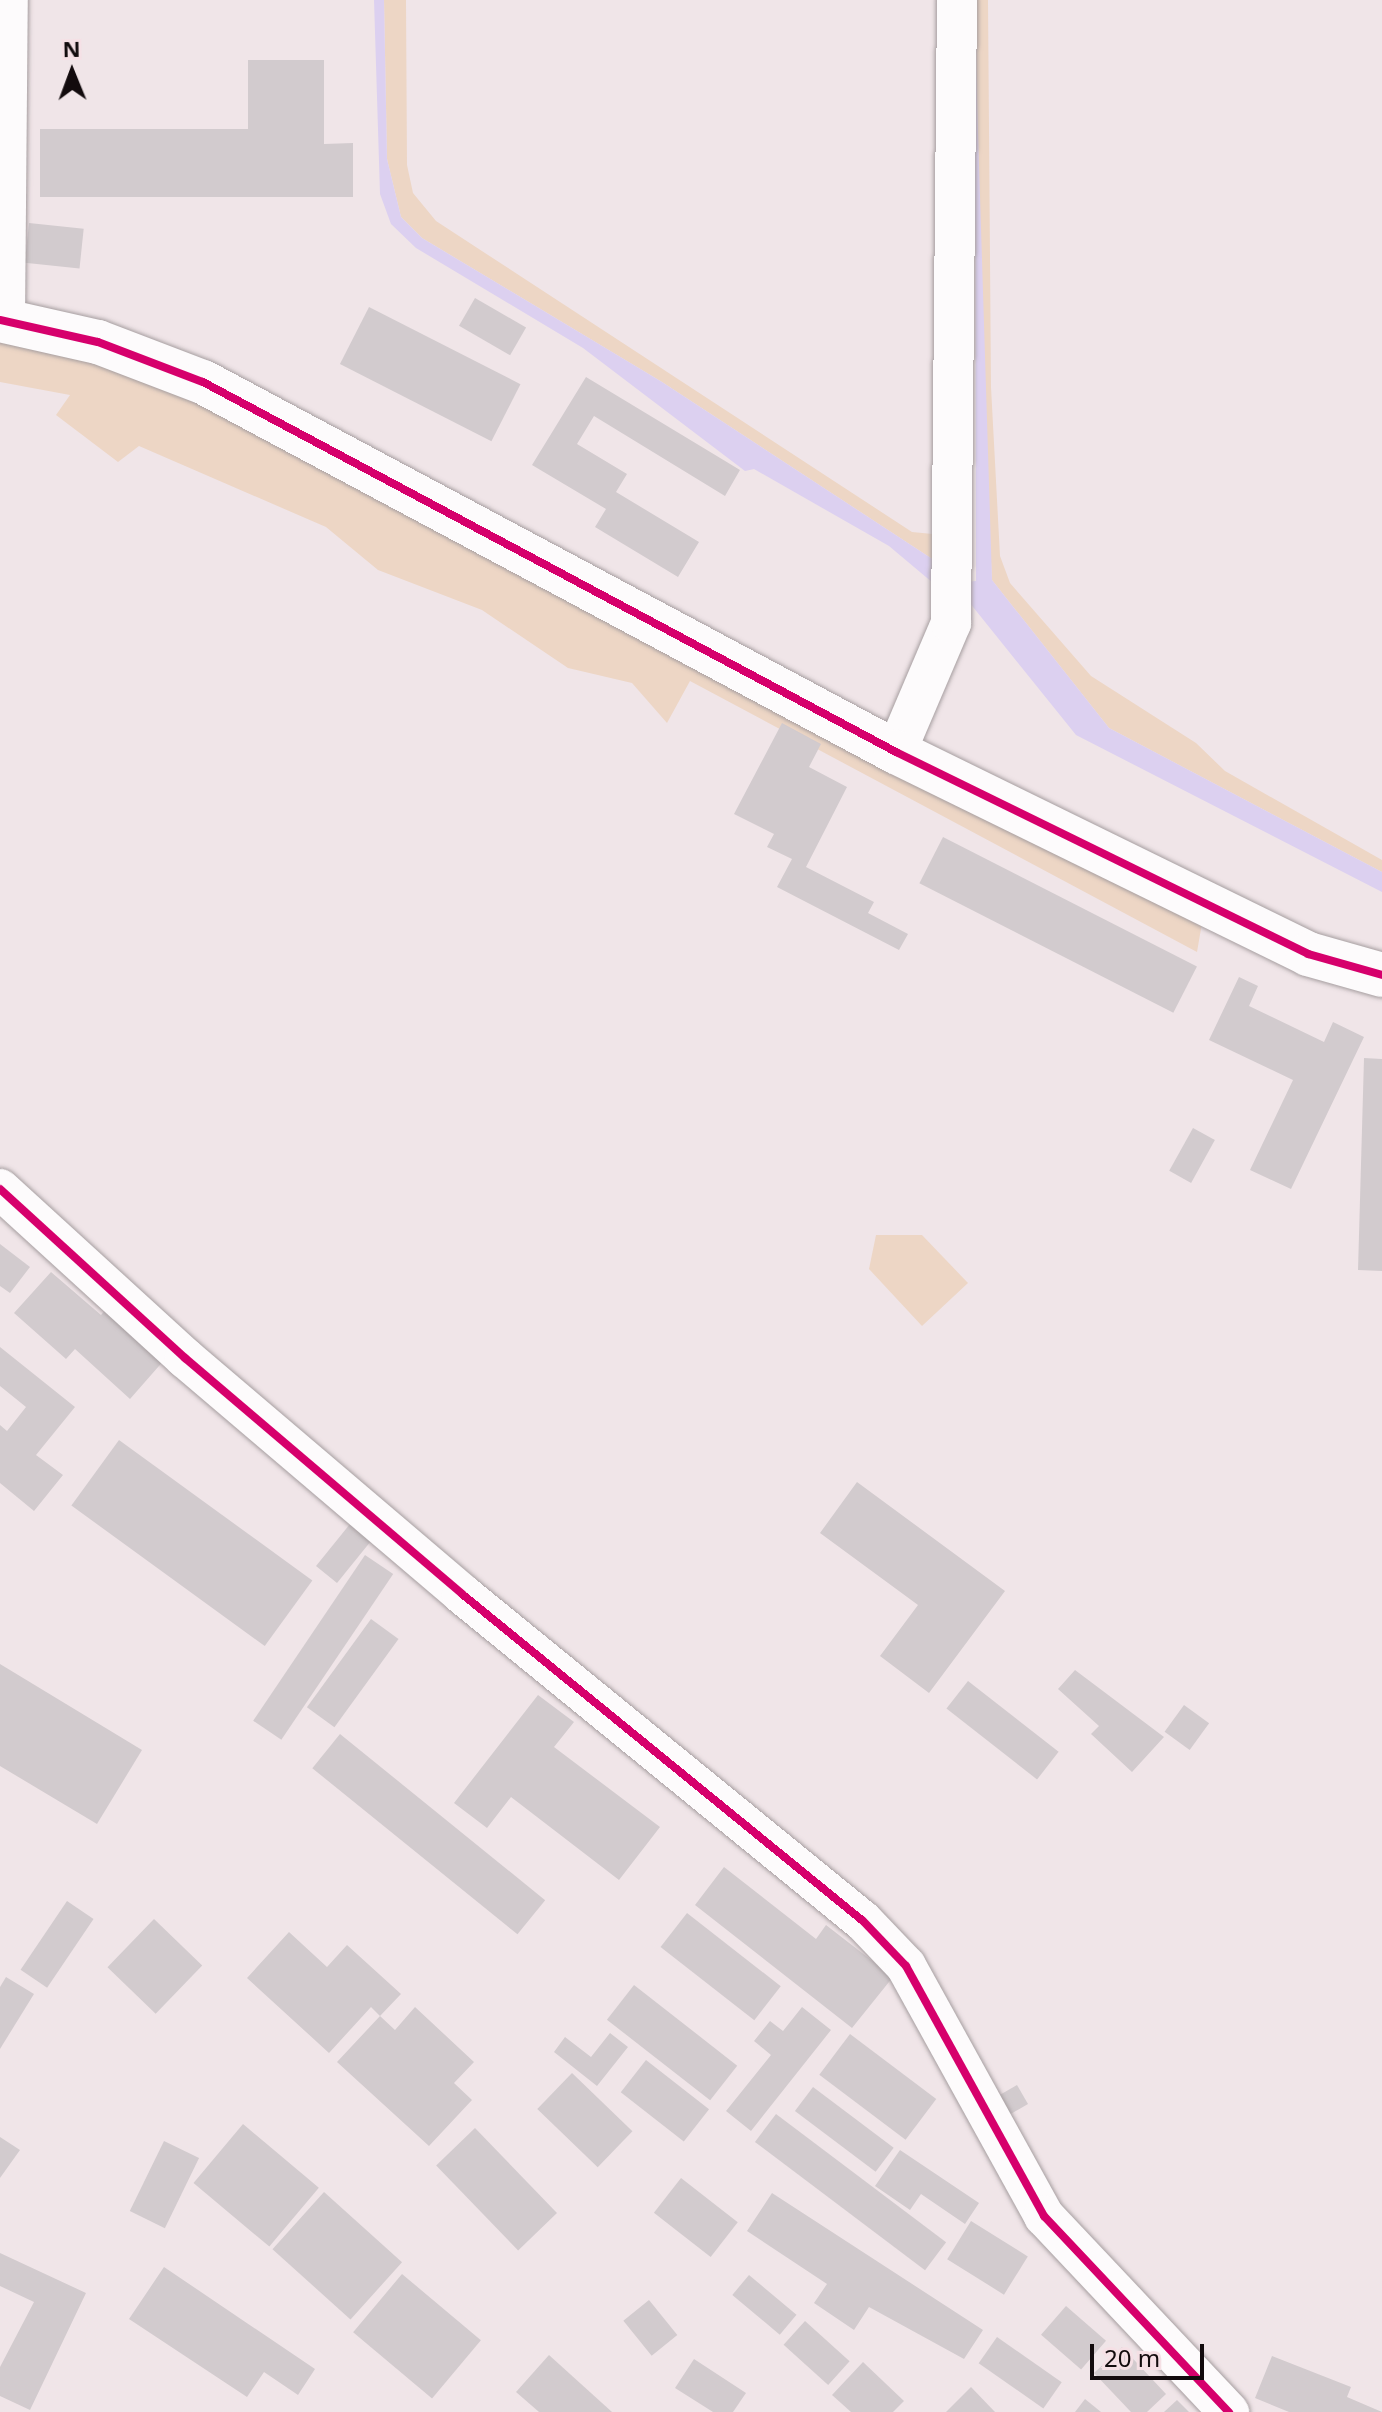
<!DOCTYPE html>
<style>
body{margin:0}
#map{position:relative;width:1382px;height:2412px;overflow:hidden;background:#f0e5e8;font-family:"Noto Sans",sans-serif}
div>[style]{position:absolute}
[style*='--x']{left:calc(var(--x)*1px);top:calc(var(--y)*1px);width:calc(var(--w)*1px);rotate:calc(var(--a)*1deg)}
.green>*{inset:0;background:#edd6c5}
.water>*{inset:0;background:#dcd0f0}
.building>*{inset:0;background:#d2cbce;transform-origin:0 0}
.roads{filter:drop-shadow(0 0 2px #a69ea0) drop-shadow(0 0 2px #a69ea0)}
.street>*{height:40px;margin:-20px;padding:0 20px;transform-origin:20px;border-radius:20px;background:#fdfbfc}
.secondary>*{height:44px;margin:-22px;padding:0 22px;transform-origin:22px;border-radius:22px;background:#fdfbfc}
.cycleway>*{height:8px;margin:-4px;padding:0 4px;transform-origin:4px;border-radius:4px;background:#d6006c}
span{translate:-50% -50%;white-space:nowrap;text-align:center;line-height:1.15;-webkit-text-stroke:6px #f5e0e5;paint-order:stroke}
.north{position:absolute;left:32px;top:32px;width:80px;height:80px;-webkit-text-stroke:6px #f5e0e5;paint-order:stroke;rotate:359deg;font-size:22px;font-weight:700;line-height:32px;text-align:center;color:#120b0d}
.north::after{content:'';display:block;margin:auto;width:28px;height:36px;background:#120b0d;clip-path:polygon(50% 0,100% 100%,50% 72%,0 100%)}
.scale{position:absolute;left:1090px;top:2344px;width:114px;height:36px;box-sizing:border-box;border:4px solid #120b0d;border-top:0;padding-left:10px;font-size:24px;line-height:28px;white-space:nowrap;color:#120b0d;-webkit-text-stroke:6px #f5e0e5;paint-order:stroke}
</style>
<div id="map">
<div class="green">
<div style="clip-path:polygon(384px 0,406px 0,407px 165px,413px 193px,436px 221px,912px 532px,943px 535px,943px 566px,662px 382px,422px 238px,401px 217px,387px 159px)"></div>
<div style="clip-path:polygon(976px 0,988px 0,991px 387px,1000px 556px,1010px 583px,1091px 676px,1196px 743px,1225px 771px,1382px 860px,1382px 872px,1109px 728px,992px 580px,981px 371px)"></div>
<div style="clip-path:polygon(0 340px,80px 357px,212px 402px,1202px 923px,1197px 952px,690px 681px,667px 723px,632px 683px,568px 668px,482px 610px,378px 570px,326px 527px,139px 446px,118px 462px,56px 415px,70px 395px,0 382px)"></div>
<div style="clip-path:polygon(876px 1235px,922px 1235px,968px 1283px,922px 1326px,869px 1269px)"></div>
</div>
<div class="water">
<div style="clip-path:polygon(374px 0,384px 0,387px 159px,401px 217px,422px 238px,662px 382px,943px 566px,939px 588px,889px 546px,754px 469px,745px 471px,583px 348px,416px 248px,391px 224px,380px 194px)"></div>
<div style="clip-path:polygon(975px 36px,992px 580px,1109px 728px,1382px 872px,1382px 892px,1076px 735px,965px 597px,965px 582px,976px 581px)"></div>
</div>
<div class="building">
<div style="clip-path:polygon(248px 60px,324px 60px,324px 144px,353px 143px,353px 197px,40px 197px,40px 129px,248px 129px)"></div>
<div style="left:29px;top:223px;width:55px;height:40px;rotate:6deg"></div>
<div style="left:475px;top:298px;width:59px;height:32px;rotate:30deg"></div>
<div style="left:369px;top:307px;width:170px;height:64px;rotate:27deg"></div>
<div style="clip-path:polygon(586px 377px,740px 470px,725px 496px,594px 416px,577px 444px,627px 474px,616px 492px,699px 542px,678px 577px,595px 527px,606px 509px,532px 465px)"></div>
<div style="clip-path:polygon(782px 723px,821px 744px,809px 767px,847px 787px,806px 867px,874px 902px,868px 913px,908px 934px,899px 950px,777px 887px,792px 859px,767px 847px,774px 834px,734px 814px)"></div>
<div style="left:943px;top:837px;width:285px;height:52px;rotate:27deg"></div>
<div style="clip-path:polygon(1239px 977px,1258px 986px,1249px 1006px,1324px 1042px,1333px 1022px,1364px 1037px,1291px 1189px,1250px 1170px,1293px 1080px,1209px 1040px)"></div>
<div style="clip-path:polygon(1364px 1058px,1382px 1059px,1382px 1271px,1358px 1270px)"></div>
<div style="left:1193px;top:1128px;width:25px;height:49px;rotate:29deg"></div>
<div style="clip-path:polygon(0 1244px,30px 1267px,10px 1293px,0 1286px)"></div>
<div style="clip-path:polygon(51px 1272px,101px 1315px,108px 1307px,166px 1358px,130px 1399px,75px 1349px,66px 1359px,14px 1313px)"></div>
<div style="clip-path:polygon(0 1347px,75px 1407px,36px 1455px,63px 1475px,34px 1511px,0 1483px,0 1425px,7px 1431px,26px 1407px,0 1386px)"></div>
<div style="left:119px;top:1440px;width:239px;height:81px;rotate:36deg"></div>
<div style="clip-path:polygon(857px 1482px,1005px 1591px,929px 1693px,880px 1656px,918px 1605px,820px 1533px)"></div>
<div style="left:350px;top:1524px;width:27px;height:54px;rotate:39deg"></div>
<div style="left:365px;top:1555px;width:34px;height:200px;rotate:34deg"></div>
<div style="left:371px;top:1619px;width:34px;height:109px;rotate:36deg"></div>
<div style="clip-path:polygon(0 1664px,142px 1750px,97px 1824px,0 1766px)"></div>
<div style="clip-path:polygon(1075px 1670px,1164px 1737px,1132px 1772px,1091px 1734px,1099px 1726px,1058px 1689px)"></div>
<div style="left:968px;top:1681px;width:115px;height:35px;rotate:38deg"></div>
<div style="clip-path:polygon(538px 1695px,574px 1722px,554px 1747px,660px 1827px,619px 1880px,511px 1797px,487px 1828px,454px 1803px)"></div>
<div style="left:1184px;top:1705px;width:31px;height:33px;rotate:36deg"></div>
<div style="left:340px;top:1734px;width:264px;height:44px;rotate:39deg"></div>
<div style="clip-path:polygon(724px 1867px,816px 1939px,826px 1925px,893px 1977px,852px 2028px,695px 1905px)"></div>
<div style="left:67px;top:1901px;width:32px;height:83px;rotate:34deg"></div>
<div style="left:687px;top:1913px;width:119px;height:43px;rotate:38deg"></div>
<div style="left:154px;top:1919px;width:67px;height:67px;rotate:44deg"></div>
<div style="clip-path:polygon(289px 1932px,327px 1967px,347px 1945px,401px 1994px,380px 2016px,371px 2007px,329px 2053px,247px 1978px)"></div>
<div style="clip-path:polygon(6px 1977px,34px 1994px,0 2049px,0 1987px)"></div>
<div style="left:634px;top:1985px;width:131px;height:44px;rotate:38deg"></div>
<div style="clip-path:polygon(415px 2007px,474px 2062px,454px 2083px,472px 2100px,429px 2146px,337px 2062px,380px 2016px,395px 2030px)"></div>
<div style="clip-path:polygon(802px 2007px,831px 2030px,751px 2131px,726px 2111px,771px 2055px,754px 2041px,770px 2021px,783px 2031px)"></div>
<div style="clip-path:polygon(610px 2033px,628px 2047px,597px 2086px,554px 2052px,565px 2037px,591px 2057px)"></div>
<div style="left:850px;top:2034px;width:108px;height:51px;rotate:37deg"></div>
<div style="left:646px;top:2060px;width:80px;height:41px;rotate:38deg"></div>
<div style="left:572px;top:2073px;width:84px;height:50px;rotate:44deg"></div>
<div style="left:1017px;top:2085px;width:22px;height:30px;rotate:60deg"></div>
<div style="left:813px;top:2087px;width:101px;height:30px;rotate:37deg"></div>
<div style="left:776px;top:2114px;width:213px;height:35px;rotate:37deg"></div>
<div style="left:243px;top:2124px;width:99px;height:77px;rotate:40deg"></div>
<div style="left:475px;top:2128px;width:118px;height:54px;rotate:46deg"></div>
<div style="clip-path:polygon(0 2137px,20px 2150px,0 2178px)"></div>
<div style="left:164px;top:2141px;width:39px;height:78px;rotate:26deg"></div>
<div style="clip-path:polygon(900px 2150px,979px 2203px,965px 2224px,921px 2194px,910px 2210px,875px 2186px)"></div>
<div style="left:681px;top:2178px;width:72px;height:44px;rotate:38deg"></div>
<div style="left:324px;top:2192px;width:105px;height:77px;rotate:42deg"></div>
<div style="clip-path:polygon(772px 2193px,983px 2330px,964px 2359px,869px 2307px,854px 2330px,814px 2303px,827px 2284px,747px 2231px)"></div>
<div style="left:971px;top:2221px;width:67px;height:45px;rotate:32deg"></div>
<div style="clip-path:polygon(0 2253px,86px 2293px,30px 2410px,0 2396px,0 2367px,34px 2302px,0 2286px)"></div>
<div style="clip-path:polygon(164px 2267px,315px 2369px,298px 2395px,264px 2372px,247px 2397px,129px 2319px)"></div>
<div style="left:402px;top:2274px;width:103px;height:76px;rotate:40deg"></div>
<div style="left:749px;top:2275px;width:62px;height:26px;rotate:40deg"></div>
<div style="left:649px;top:2300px;width:45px;height:33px;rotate:51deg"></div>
<div style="left:1066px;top:2306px;width:53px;height:38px;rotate:41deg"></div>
<div style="left:805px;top:2321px;width:60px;height:32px;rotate:42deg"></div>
<div style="left:997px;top:2337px;width:79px;height:32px;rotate:35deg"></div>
<div style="clip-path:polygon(1122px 2347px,1166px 2394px,1147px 2412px,1131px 2412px,1094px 2373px)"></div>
<div style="clip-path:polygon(549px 2355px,612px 2412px,539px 2412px,516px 2392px)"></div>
<div style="clip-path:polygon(1272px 2356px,1351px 2387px,1347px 2397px,1382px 2412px,1289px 2412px,1255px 2398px)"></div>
<div style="clip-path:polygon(694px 2359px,746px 2393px,733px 2412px,713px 2412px,675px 2388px)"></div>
<div style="clip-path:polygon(863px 2362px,904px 2401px,893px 2412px,851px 2412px,832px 2395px)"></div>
<div style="clip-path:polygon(971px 2387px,995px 2412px,946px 2412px)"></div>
<div style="clip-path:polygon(1085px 2399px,1101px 2412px,1075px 2412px)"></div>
<div style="clip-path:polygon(1177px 2400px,1189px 2412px,1164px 2412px)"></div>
</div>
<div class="roads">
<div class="street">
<div style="--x:5;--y:319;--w:319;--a:-89.5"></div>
<div style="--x:896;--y:752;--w:140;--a:-66.9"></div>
<div style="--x:951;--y:623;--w:623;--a:-89.45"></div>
<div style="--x:0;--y:1189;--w:251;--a:42.4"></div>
<div style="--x:185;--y:1358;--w:364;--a:40.4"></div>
<div style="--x:462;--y:1594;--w:517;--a:39.2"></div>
<div style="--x:863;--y:1921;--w:62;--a:46.3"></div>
<div style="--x:906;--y:1966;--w:286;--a:61.1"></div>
<div style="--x:1044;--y:2216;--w:270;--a:46.7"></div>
</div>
<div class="secondary">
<div style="--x:0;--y:320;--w:100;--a:12.7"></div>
<div style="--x:98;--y:342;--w:112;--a:20.9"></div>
<div style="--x:203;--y:382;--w:786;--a:28.1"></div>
<div style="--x:896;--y:752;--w:459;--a:26.1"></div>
<div style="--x:1308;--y:954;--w:77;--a:15.8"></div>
</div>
</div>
<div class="cycleway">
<div style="--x:0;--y:320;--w:100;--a:12.7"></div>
<div style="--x:98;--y:342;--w:112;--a:20.9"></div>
<div style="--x:203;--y:382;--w:786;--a:28.1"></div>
<div style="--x:896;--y:752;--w:459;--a:26.1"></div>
<div style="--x:1308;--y:954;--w:77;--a:15.8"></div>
<div style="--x:0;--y:1189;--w:251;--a:42.4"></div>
<div style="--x:185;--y:1358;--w:364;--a:40.4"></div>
<div style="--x:462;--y:1594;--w:517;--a:39.2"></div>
<div style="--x:863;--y:1921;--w:62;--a:46.3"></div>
<div style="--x:906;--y:1966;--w:286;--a:61.1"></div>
<div style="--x:1044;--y:2216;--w:270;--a:46.7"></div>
</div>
<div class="north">N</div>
<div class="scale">20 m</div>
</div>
